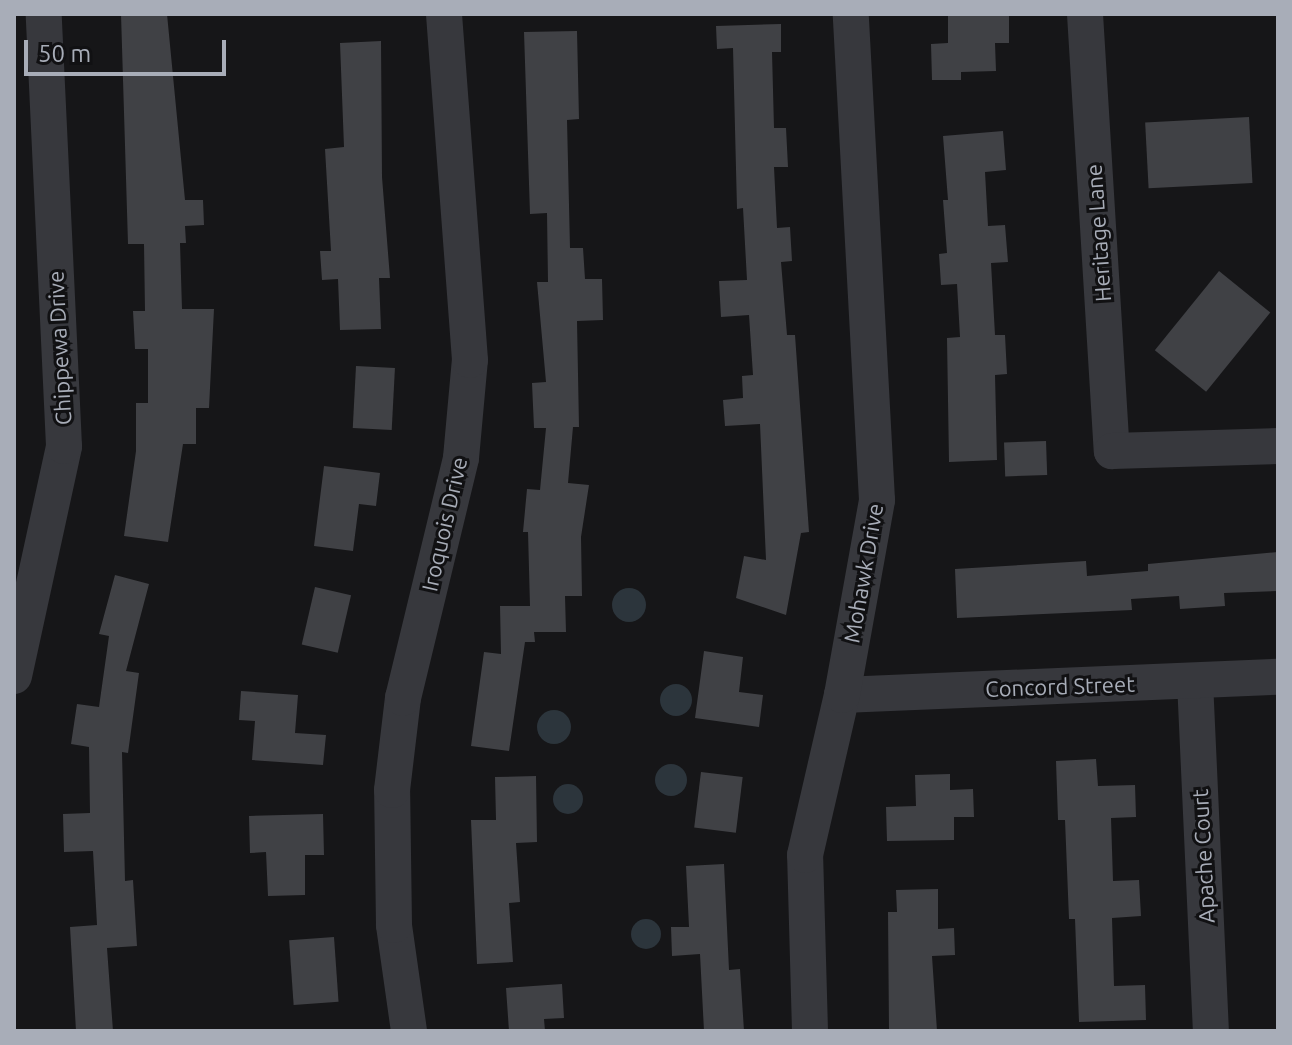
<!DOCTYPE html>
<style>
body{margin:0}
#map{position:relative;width:1292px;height:1045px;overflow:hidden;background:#161618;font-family:Ubuntu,sans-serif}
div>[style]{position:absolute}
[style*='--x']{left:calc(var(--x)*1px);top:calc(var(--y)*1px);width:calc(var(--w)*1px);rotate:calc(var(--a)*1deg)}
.water>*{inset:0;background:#2c353c}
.round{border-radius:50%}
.building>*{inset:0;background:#404145;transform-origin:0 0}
.minor>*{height:36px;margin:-18px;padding:0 18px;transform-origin:18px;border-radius:18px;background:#37383d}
span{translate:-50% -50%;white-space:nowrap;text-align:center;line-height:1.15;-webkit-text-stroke:6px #111113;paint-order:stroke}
.street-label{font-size:22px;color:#a8adb8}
.frame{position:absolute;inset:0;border:16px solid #a8adb8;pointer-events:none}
.scale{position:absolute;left:24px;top:40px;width:202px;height:36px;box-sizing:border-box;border:4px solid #a8adb8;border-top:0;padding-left:10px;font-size:24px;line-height:28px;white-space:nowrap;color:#a8adb8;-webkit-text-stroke:6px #111113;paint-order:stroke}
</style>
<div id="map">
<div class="water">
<div class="round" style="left:612px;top:588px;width:34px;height:34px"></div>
<div class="round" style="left:660px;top:684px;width:32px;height:32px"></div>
<div class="round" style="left:537px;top:710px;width:34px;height:34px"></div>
<div class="round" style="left:655px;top:764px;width:32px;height:32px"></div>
<div class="round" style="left:553px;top:784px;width:30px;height:30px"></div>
<div class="round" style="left:631px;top:919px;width:30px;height:30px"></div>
</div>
<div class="building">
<div style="clip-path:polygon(121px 14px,167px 14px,185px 200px,203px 200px,204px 225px,185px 226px,186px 243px,180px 243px,182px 309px,214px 309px,209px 408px,196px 408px,196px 444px,183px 444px,168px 542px,124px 536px,136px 451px,136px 403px,148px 403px,148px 349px,135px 349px,133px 311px,145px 311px,144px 244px,128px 244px)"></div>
<div style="clip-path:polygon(948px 14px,1009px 14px,1009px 43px,995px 43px,996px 71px,961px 72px,961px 80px,932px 80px,931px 44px,948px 43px)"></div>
<div style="clip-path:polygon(781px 24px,781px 52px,772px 52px,774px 128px,786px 128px,788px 167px,774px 167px,777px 228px,790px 227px,792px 261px,781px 262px,787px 335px,795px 335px,809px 532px,801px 533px,786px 615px,736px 598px,744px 556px,766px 560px,760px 424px,725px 426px,723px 400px,743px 398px,742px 376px,753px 375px,749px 315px,721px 317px,719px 281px,747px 280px,743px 208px,737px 209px,733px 48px,717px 49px,716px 26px)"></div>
<div style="clip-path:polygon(577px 31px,579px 119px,567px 120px,570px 248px,583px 248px,585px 279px,602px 279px,603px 320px,577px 321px,579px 427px,573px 427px,568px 483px,589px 485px,581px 537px,582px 596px,565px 596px,566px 632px,534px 632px,535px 642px,525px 642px,509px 751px,471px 746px,484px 652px,501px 654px,500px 606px,530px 606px,528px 532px,523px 532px,527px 489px,540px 490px,546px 428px,534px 428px,532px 383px,546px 382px,537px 282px,548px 282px,547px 213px,530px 214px,524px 32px)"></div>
<div style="clip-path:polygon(381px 41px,382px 177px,390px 278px,379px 278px,381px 329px,340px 330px,338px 279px,322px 280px,320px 251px,331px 251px,325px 149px,344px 147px,340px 43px)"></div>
<div style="left:1249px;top:117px;width:66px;height:104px;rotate:87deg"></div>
<div style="clip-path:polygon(1003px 131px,1006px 170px,985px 172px,988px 226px,1005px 225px,1008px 262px,991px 263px,995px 335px,1005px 335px,1007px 374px,995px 375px,997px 460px,949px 462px,947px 338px,960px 337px,957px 284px,941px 285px,939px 254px,947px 253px,943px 200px,948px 200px,943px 136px)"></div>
<div style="left:1219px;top:271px;width:66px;height:102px;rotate:39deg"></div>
<div style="left:356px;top:366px;width:39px;height:62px;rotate:3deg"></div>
<div style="left:1046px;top:441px;width:34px;height:42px;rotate:88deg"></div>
<div style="clip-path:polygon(324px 466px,380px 473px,376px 506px,359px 504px,353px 551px,314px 546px)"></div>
<div style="clip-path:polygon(1278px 552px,1278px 591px,1224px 593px,1225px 606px,1180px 609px,1179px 596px,1131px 599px,1132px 610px,957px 618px,955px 569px,1086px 561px,1087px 576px,1148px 571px,1148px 564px)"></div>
<div style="clip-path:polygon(115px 575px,149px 584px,126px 671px,139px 673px,128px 753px,122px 752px,125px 881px,133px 880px,137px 946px,107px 948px,113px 1031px,76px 1031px,70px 927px,97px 925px,93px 851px,64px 852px,63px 814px,90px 813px,89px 747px,71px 744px,77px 704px,99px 707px,109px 636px,99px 634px)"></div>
<div style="left:315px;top:587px;width:37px;height:59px;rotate:13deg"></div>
<div style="clip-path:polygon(704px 651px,743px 657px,739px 692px,763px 695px,759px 727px,695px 718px)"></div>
<div style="clip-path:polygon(241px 691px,298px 695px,295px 733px,326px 735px,323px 765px,252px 760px,255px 721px,239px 720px)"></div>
<div style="clip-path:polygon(1096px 759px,1098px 786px,1135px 785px,1136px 817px,1111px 818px,1113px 881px,1139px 880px,1141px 916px,1112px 918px,1114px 986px,1145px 985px,1146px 1020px,1079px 1022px,1075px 919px,1069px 919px,1065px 820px,1058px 820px,1056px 761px)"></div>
<div style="left:701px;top:772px;width:42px;height:56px;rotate:7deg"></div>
<div style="clip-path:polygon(950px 774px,950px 790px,973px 789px,974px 817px,954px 817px,954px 840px,887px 841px,886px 807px,916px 806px,915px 775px)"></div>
<div style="clip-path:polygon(536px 776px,537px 842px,516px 843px,520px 902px,509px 903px,513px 962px,477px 964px,471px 820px,496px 820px,495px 777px)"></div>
<div style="clip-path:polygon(323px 814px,324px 855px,305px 855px,305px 895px,268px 896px,266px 852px,250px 853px,249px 816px)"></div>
<div style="clip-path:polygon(724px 864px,729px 970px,740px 969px,744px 1031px,704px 1031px,700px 954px,672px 956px,671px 927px,689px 927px,686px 866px)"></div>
<div style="clip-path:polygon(938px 889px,938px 929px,954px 928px,955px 955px,932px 956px,937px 1031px,889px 1031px,888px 912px,897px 912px,896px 890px)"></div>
<div style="left:334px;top:937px;width:65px;height:45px;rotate:86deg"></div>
<div style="clip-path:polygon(562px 984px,564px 1018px,544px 1019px,545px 1031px,509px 1031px,506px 988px)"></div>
</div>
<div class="minor">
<div style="--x:1085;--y:14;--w:438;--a:86.5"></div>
<div style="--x:1112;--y:451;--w:166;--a:-1.7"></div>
<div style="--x:14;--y:676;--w:235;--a:-77.7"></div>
<div style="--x:64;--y:446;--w:432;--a:-92.7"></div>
<div style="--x:1195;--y:681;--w:350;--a:87.4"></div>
<div style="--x:842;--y:695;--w:436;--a:-2.4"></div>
<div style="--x:409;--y:1031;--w:107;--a:-98.1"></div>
<div style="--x:394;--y:925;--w:135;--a:-90.8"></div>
<div style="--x:392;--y:790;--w:93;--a:-83.2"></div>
<div style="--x:403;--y:698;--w:247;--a:-76.4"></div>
<div style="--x:461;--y:458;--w:98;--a:-84.8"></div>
<div style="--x:470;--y:360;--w:347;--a:-94.3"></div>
<div style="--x:810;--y:1031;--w:176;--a:-91.6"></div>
<div style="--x:805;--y:855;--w:164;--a:-77"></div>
<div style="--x:842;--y:695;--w:198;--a:-79.8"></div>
<div style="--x:877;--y:500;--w:487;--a:-93.1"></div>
</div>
<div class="street-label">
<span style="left:1098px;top:233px;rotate:-94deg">Heritage Lane</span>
<span style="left:59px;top:348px;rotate:-93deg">Chippewa Drive</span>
<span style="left:444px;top:524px;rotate:-77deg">Iroquois Drive</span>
<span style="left:863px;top:573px;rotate:-80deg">Mohawk Drive</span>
<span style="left:1060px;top:686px;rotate:-2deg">Concord Street</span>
<span style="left:1203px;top:856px;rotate:-93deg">Apache Court</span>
</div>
<div class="frame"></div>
<div class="scale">50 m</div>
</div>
